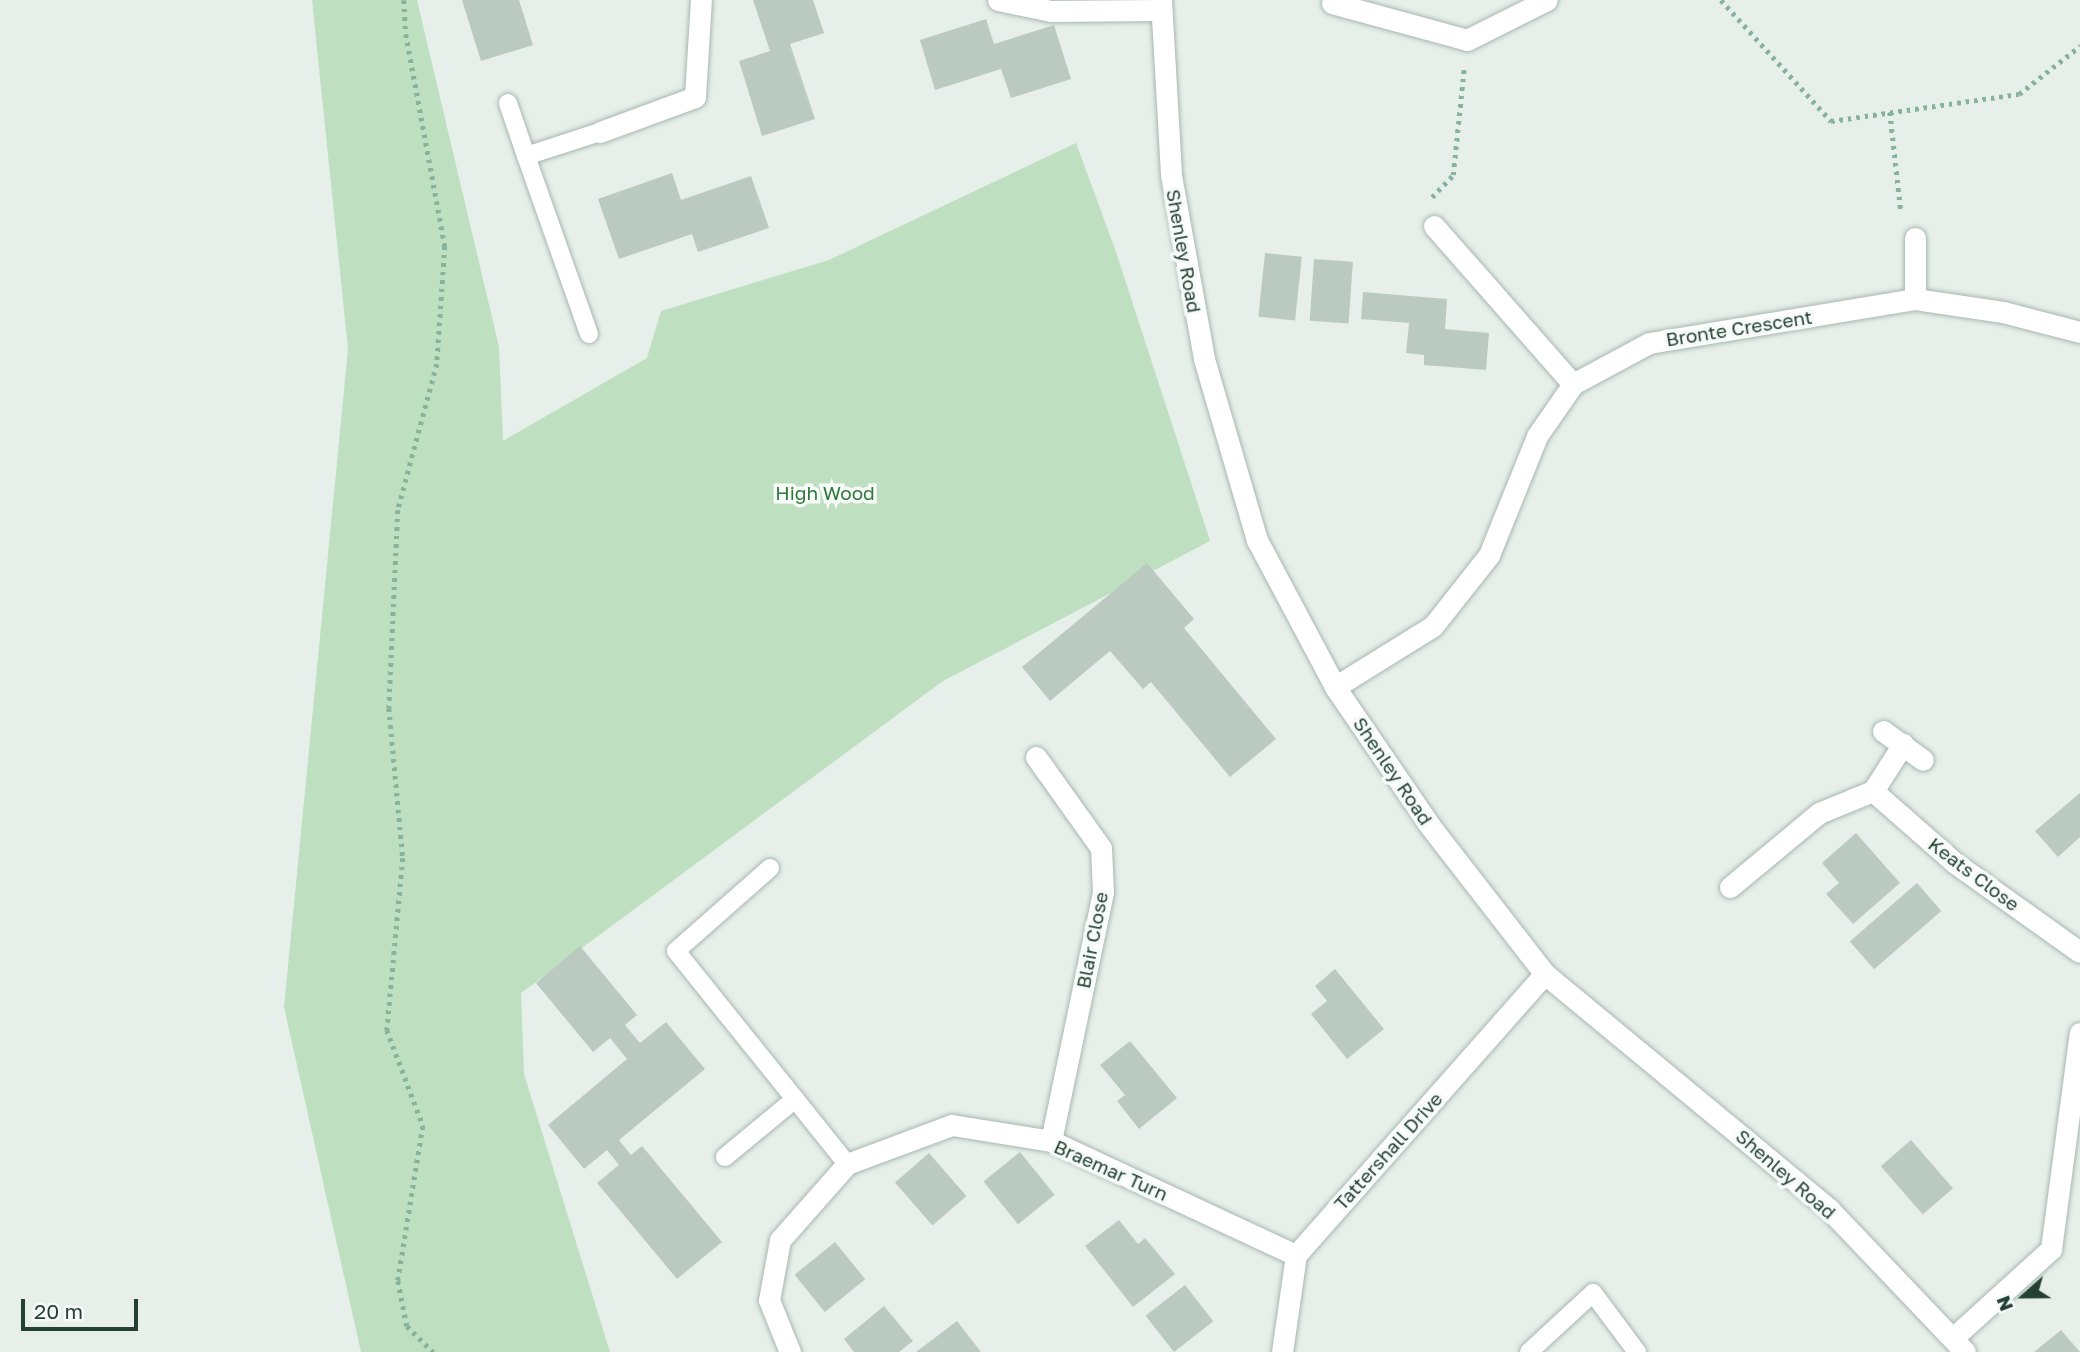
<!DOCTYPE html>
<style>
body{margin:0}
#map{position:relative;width:2080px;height:1352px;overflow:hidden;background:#e6efe9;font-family:"Golos Text",sans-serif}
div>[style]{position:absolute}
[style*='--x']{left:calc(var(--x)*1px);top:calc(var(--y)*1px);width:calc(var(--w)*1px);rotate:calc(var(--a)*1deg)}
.green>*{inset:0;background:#bfdfc1}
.building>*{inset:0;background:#bbcac1;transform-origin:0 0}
.path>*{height:4.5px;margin-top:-2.25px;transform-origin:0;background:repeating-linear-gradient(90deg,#87b29b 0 3.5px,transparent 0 8.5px)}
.roads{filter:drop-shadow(0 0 2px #a8b7af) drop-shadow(0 0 2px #a8b7af)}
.service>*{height:18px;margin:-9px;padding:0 9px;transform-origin:9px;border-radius:9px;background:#fff}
.minor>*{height:21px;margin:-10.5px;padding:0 10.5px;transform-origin:10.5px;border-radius:10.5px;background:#fff}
.tertiary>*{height:21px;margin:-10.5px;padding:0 10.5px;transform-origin:10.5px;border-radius:10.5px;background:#fff}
span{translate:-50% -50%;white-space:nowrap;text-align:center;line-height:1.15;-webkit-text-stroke:7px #f7fbf8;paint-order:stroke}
.street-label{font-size:19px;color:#244133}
.park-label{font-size:19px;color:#2e783a}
.north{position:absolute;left:1989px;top:1261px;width:70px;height:70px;-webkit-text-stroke:5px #f7fbf8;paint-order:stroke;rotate:249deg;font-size:19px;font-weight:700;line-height:28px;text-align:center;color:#244133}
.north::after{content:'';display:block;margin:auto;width:24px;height:32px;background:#244133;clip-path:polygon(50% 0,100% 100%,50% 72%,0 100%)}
.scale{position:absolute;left:21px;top:1299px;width:117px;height:32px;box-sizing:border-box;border:4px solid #244133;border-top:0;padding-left:9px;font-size:21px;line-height:24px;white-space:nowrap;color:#244133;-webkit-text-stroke:5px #f7fbf8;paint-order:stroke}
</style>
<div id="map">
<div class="green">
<div style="clip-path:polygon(312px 0,417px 0,499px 347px,503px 441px,647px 358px,661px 311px,829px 260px,1076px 143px,1115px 249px,1210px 541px,943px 681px,521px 993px,524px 1074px,610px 1352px,361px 1352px,284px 1007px,348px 349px)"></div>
</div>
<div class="building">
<div style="clip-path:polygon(462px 0,519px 0,533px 45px,481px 61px)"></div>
<div style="clip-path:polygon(753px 0,813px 0,824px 33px,790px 44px,815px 119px,762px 136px,739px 61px,770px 51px)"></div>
<div style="clip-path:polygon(986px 19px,994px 44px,1054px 25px,1071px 79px,1011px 98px,1001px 69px,935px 90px,920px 40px)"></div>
<div style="clip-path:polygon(672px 173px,681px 200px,751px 176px,769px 228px,698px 252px,692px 234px,619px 259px,598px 199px)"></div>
<div style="left:1265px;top:253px;width:37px;height:64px;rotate:6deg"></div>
<div style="left:1314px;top:259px;width:39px;height:62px;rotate:4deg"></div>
<div style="clip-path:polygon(1363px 292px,1447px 299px,1445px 329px,1489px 333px,1486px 370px,1424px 365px,1424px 355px,1406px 353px,1409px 323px,1361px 319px)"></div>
<div style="clip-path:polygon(1147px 563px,1194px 619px,1184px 628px,1276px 739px,1230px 777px,1151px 682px,1143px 689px,1110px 651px,1050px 701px,1022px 667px)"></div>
<div style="clip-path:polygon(2080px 793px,2080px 837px,2058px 857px,2035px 831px)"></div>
<div style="clip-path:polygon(1856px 833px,1900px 883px,1853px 924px,1826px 894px,1839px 883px,1822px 863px)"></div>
<div style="left:1917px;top:883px;width:37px;height:89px;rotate:49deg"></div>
<div style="clip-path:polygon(580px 946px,637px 1015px,625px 1025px,640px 1043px,666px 1022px,705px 1069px,619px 1140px,631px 1155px,642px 1146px,722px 1242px,677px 1279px,597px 1183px,619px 1165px,607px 1150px,584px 1169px,548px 1125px,627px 1059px,610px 1038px,593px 1052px,536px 983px)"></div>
<div style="clip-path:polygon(1335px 969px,1384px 1029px,1347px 1059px,1311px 1014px,1327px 1001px,1315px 986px)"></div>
<div style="clip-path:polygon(1130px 1041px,1177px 1098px,1139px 1129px,1117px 1101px,1125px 1095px,1100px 1065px)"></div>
<div style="left:1911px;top:1140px;width:64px;height:40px;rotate:49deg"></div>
<div style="left:1020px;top:1152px;width:55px;height:47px;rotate:51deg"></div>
<div style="left:929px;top:1153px;width:57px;height:45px;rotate:49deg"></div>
<div style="clip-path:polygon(1119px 1220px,1138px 1244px,1145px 1238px,1175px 1274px,1133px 1307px,1085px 1246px)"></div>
<div style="left:835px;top:1242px;width:48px;height:52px;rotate:51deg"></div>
<div style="left:1185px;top:1285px;width:46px;height:50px;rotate:52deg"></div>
<div style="clip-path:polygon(884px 1306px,913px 1341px,899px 1352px,854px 1352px,844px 1339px)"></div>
<div style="clip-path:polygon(957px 1321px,981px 1352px,916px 1352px)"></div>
<div style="clip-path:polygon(2061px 1330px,2080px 1352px,2034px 1352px)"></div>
</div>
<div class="path">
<div style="--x:404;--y:0;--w:34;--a:87"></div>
<div style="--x:406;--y:34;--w:216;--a:79.6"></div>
<div style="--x:445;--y:246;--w:118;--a:93.9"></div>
<div style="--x:437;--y:364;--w:151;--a:105"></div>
<div style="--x:398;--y:510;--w:198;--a:92.6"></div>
<div style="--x:389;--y:708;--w:151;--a:84.7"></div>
<div style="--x:403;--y:858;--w:173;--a:95.3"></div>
<div style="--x:387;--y:1030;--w:103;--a:69.4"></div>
<div style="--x:423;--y:1126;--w:157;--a:99.2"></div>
<div style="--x:398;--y:1281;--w:46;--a:78.7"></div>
<div style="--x:407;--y:1326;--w:37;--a:45"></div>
<div style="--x:1721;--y:0;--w:164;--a:47.7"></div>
<div style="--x:1831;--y:121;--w:190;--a:-8.2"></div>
<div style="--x:2019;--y:94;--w:78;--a:-38.2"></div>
<div style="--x:1890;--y:112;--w:101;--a:83.7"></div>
<div style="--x:1432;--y:197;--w:30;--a:-46"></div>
<div style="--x:1453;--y:175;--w:107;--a:-84.1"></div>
</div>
<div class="roads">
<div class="service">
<div style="--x:508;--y:103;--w:56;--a:71.2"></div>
<div style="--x:589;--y:334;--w:189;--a:-109.5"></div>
<div style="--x:526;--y:156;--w:78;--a:-18"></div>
<div style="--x:770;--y:868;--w:125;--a:138.6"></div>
<div style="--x:676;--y:951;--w:190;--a:51.2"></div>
<div style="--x:725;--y:1157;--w:91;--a:-39.6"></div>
<div style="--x:795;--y:1099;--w:83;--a:51.3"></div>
<div style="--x:1529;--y:1352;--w:87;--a:-42.7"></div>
<div style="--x:1593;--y:1293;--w:74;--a:53.3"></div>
</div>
<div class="minor">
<div style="--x:998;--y:0;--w:54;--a:11.7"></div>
<div style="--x:1051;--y:11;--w:109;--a:-0.5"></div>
<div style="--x:1332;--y:3;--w:140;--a:15.3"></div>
<div style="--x:1467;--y:40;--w:89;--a:-26.6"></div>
<div style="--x:600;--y:132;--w:101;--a:-20.2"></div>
<div style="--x:695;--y:97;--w:97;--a:-86.5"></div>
<div style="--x:1434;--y:226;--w:210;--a:48.7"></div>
<div style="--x:1915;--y:238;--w:61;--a:90"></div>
<div style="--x:1335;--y:687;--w:115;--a:-31.9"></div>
<div style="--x:1433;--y:626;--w:90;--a:-51.7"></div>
<div style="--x:1489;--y:555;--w:128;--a:-68"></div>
<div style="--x:1537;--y:436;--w:63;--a:-55.3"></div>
<div style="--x:1573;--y:384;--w:86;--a:-28.3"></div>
<div style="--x:1649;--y:343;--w:270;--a:-9.4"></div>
<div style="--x:1915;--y:299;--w:89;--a:8.4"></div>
<div style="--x:2003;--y:312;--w:80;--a:14.6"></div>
<div style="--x:1883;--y:731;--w:49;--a:35.9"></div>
<div style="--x:1036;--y:757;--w:112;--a:54.5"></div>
<div style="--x:1101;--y:848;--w:44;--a:87.4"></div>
<div style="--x:1103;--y:892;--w:254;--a:101.8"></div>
<div style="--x:1873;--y:791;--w:109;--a:41.3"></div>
<div style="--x:1955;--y:863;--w:153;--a:35.5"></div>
<div style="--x:1730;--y:887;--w:116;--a:-39.7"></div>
<div style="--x:1819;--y:813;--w:58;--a:-22.2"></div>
<div style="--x:1873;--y:791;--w:56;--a:-57.4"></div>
<div style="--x:1954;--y:1337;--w:131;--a:-42.2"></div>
<div style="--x:2051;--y:1249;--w:218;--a:-82.4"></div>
<div style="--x:790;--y:1352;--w:56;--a:-112"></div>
<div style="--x:769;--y:1300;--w:61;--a:-79.6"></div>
<div style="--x:780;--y:1240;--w:101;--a:-48.6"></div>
<div style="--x:847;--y:1164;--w:112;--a:-20.4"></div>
<div style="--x:952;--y:1125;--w:100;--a:9.2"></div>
<div style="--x:1051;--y:1141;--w:270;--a:25"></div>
<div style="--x:1282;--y:1352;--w:98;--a:-81.8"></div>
<div style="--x:1296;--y:1255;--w:375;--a:-48.5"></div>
</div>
<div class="tertiary">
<div style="--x:1161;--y:0;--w:175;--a:86.7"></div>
<div style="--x:1171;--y:175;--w:187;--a:79.8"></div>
<div style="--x:1204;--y:359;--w:189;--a:73.7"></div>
<div style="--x:1257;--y:540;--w:166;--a:62"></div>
<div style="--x:1335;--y:687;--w:168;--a:55.6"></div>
<div style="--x:1430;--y:826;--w:187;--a:52.2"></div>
<div style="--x:1545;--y:974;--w:369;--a:39.6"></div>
<div style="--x:1829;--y:1209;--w:197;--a:46.4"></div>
</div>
</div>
<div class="street-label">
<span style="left:1184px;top:251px;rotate:80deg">Shenley Road</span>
<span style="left:1739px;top:328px;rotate:-9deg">Bronte Crescent</span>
<span style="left:1393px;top:771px;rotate:56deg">Shenley Road</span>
<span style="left:1974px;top:874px;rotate:37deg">Keats Close</span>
<span style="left:1092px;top:940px;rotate:-79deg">Blair Close</span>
<span style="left:1388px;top:1151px;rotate:-48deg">Tattershall Drive</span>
<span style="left:1111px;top:1170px;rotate:24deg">Braemar Turn</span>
<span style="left:1786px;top:1174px;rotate:41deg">Shenley Road</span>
</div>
<div class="park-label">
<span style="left:825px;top:493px">High Wood</span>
</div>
<div class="north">N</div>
<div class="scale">20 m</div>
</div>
